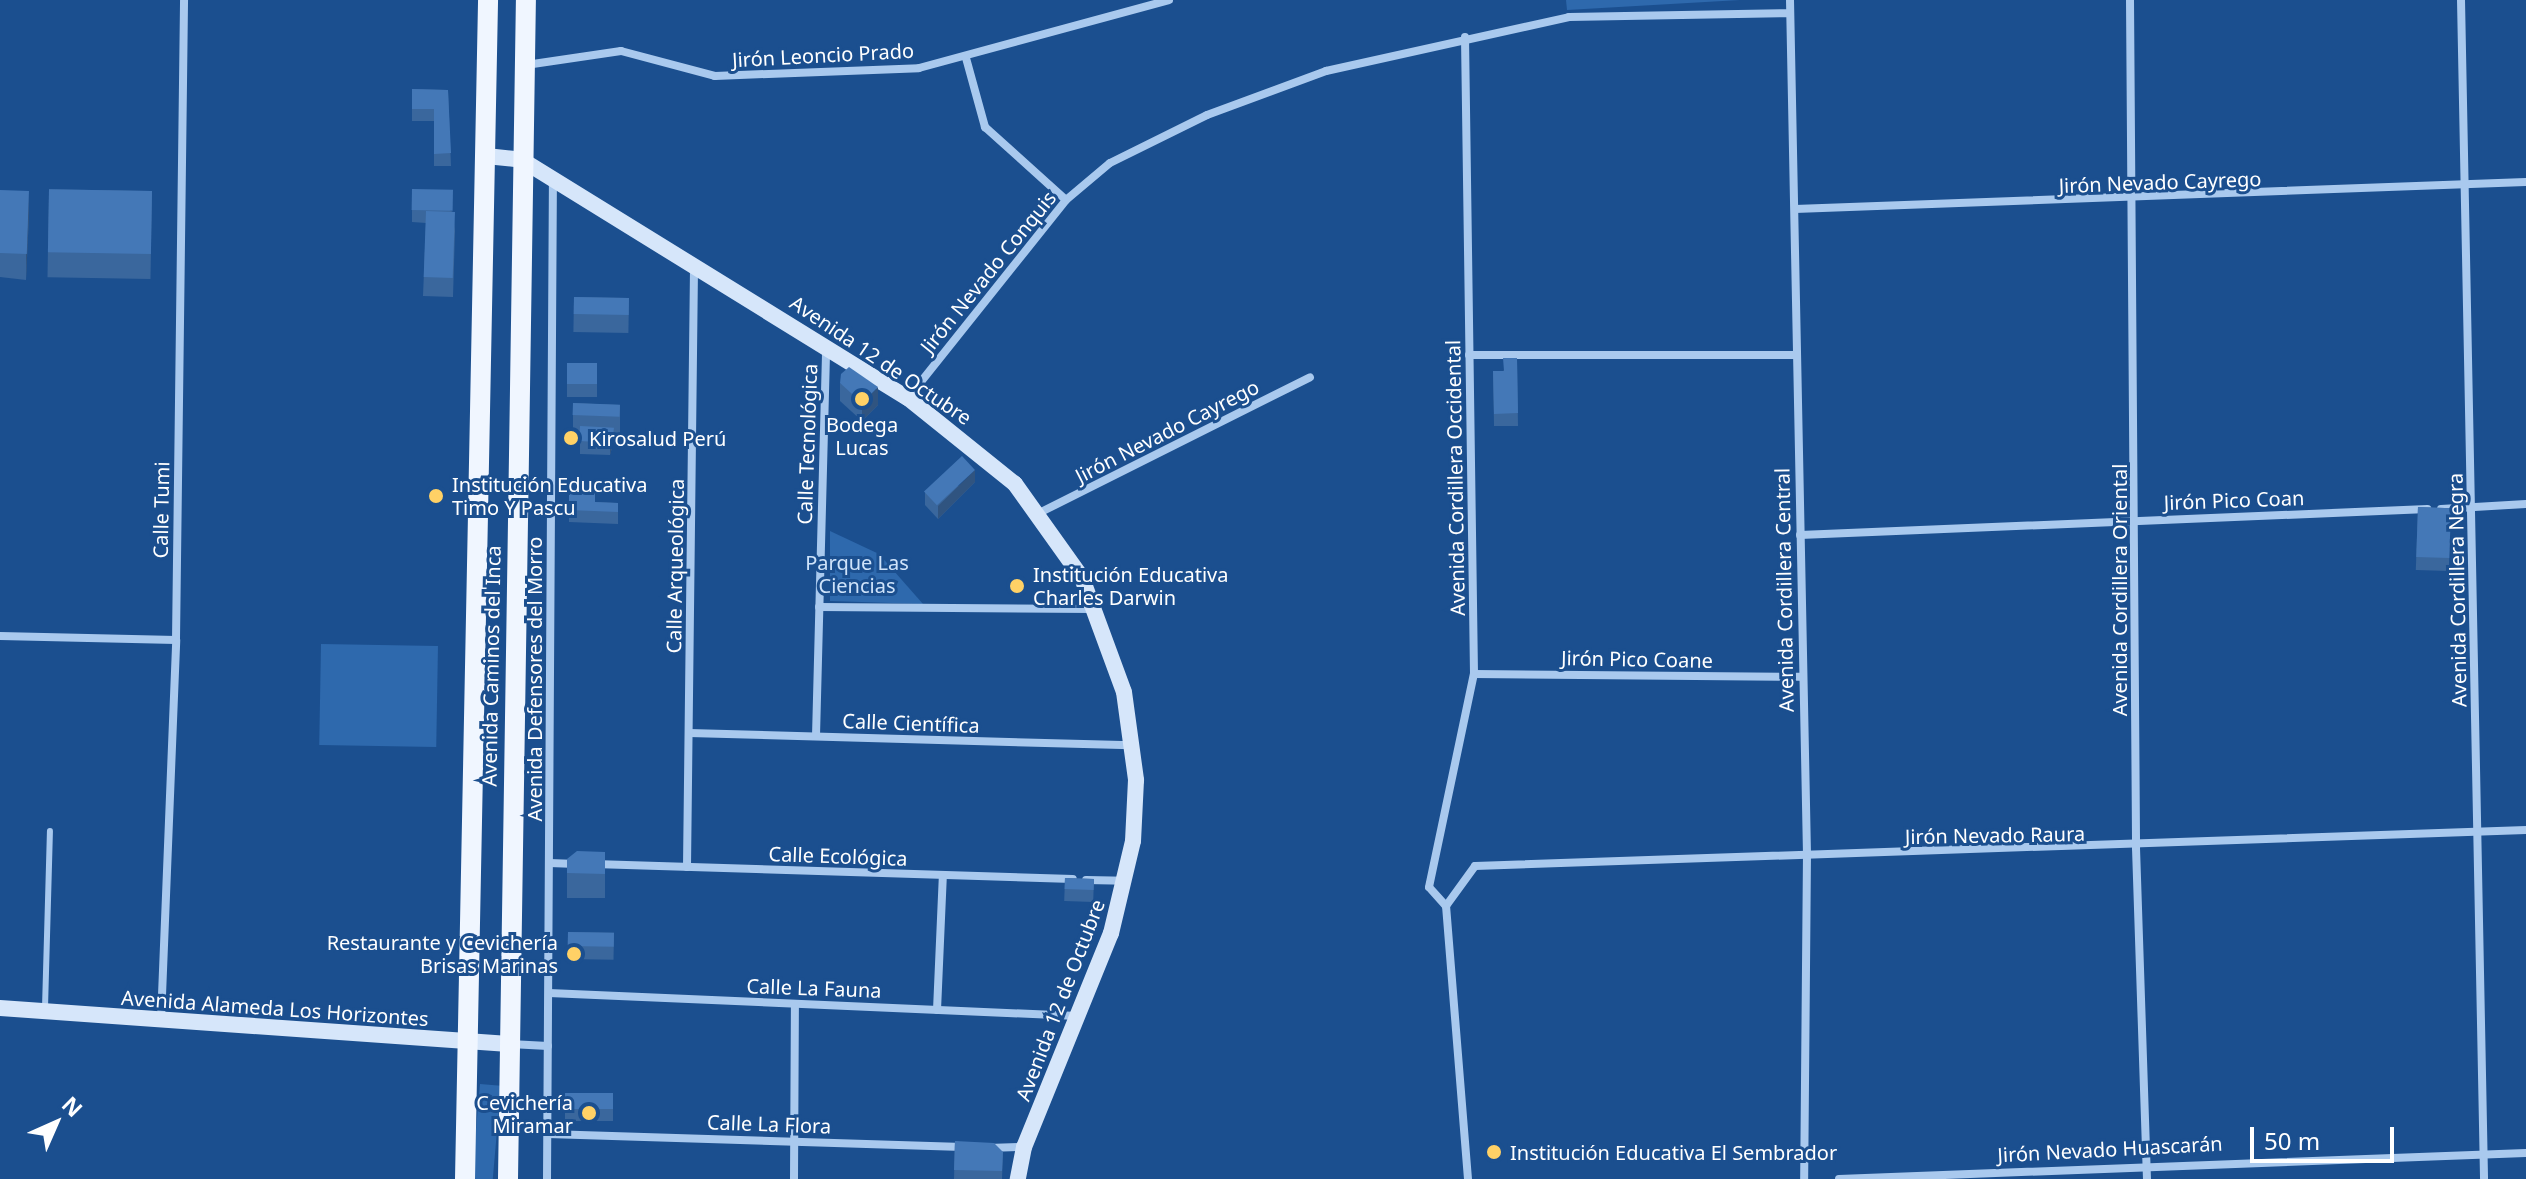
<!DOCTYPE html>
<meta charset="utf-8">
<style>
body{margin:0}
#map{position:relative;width:2526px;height:1179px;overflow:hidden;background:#1b4f8f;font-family:"Noto Sans",sans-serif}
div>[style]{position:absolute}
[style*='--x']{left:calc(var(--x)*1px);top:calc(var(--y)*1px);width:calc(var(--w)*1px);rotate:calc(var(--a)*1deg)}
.green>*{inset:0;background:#2e69ad;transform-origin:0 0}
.lane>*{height:6px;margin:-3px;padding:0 3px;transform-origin:3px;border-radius:3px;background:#a9c9ee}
.street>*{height:8px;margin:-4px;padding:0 4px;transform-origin:4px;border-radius:4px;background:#a9c9ee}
.secondary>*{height:16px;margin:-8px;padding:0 8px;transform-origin:8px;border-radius:8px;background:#d6e6fa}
.primary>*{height:20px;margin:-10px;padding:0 10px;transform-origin:10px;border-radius:10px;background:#f0f6ff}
.wall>*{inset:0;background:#3a679d;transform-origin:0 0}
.shaded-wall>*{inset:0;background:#305480}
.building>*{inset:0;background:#4478b7;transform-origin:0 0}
.dots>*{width:22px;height:22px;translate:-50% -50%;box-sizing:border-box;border:4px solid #1b4f8f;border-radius:50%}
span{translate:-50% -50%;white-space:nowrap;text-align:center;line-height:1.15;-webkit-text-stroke:6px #1b4f8f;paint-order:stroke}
.street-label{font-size:20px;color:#fff}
.poi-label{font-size:20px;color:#fff}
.left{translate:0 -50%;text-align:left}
.right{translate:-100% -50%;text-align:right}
.park-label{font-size:20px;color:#cfe3fa}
.north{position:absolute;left:16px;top:1083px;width:80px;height:80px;-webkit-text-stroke:6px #1b4f8f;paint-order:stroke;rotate:45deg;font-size:22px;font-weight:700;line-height:32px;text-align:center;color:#fff}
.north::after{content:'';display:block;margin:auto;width:28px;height:36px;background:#fff;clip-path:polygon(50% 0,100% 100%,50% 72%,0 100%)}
.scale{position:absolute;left:2250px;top:1127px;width:144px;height:36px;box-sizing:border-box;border:4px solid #fff;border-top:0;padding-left:10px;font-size:24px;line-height:28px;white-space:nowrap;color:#fff;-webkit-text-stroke:6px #1b4f8f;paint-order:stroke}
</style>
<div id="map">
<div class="green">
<div style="clip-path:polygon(1566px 0,1740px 0,1567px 10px)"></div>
<div style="clip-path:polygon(830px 531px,879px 554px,923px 604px,830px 601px)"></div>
<div style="left:321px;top:644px;width:117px;height:101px;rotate:1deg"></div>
<div style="left:480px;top:1084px;width:21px;height:95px;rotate:5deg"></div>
</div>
<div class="lane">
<div style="--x:45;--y:1008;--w:177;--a:-88.4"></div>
</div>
<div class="street">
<div style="--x:1790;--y:0;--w:853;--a:88.86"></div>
<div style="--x:1807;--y:853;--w:326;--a:90.5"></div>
<div style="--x:2130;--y:0;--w:848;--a:89.59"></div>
<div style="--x:2136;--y:848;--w:331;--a:88.1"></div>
<div style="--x:2461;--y:0;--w:1179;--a:88.88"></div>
<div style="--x:966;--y:58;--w:72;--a:74.6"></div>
<div style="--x:985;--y:127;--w:109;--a:42"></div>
<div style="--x:526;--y:65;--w:96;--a:-8.4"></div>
<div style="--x:621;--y:51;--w:97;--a:14.9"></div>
<div style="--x:715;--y:76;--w:204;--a:-2.2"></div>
<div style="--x:919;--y:68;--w:259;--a:-15.2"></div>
<div style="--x:1795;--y:209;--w:731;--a:-2.12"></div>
<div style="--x:1469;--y:355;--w:327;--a:0"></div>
<div style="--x:908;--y:398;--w:253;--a:-51.4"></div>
<div style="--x:1066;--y:200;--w:57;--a:-40.1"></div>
<div style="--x:1110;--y:163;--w:108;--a:-26.3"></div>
<div style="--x:1207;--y:115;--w:127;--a:-20.3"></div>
<div style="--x:1326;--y:71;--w:249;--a:-12.5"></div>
<div style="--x:1569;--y:17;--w:221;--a:-1"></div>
<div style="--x:2441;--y:509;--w:85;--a:-3.4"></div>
<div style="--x:1039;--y:513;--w:303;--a:-26.6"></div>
<div style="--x:1800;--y:535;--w:628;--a:-2.37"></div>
<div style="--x:819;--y:607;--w:275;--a:0.4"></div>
<div style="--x:0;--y:636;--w:176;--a:1.3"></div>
<div style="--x:1474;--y:674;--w:326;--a:0.5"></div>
<div style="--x:689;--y:733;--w:443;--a:1.6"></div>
<div style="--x:816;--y:736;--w:389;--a:-88.5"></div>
<div style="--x:549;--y:863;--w:28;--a:2"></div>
<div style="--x:594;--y:864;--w:479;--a:1.8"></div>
<div style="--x:687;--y:867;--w:599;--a:-89.33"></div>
<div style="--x:1086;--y:880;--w:39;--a:1"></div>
<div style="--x:1446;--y:906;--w:25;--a:-132"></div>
<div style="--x:1429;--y:887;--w:218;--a:-78.1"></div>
<div style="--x:1474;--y:674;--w:637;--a:-90.81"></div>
<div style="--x:549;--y:993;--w:529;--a:2.49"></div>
<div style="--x:937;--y:1010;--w:135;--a:-87.5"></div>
<div style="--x:161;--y:1020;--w:380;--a:-87.7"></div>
<div style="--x:176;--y:640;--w:640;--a:-89.28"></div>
<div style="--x:510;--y:1044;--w:38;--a:3"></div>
<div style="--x:548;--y:1134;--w:415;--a:1.8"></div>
<div style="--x:988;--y:1148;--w:36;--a:-2"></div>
<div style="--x:547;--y:1179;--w:999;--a:-89.66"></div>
<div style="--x:794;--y:1179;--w:175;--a:-89.7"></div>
<div style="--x:1468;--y:1179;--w:274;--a:-94.6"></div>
<div style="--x:1446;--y:906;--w:49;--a:-54.1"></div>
<div style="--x:1475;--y:866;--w:1052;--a:-1.96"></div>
<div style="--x:1839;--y:1179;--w:687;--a:-2.17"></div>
</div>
<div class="secondary">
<div style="--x:486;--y:156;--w:36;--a:6"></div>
<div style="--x:522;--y:160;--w:453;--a:31.7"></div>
<div style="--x:908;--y:398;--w:137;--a:38.8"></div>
<div style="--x:1015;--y:484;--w:115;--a:54.5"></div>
<div style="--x:1082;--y:578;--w:121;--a:69.8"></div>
<div style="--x:1124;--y:692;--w:89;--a:82.2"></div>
<div style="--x:1136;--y:780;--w:61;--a:92.8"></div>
<div style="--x:1133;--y:841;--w:95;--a:103.4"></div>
<div style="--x:1111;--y:933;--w:231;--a:112.1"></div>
<div style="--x:1024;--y:1147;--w:33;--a:101"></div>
<div style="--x:0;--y:1008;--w:510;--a:4.05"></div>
</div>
<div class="primary">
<div style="--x:465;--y:1179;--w:1179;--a:-88.88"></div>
<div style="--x:508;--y:1179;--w:1179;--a:-89.13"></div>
</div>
<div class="wall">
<div style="clip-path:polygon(412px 89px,448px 90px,451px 166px,434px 166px,434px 121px,412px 121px)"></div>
<div style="clip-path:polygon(412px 189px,453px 212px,455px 231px,453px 297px,423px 296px,426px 223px,412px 222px)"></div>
<div style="clip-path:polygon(0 190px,29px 215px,26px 280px,0 277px)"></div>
<div style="left:152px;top:191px;width:88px;height:103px;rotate:91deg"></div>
<div style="left:574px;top:297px;width:55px;height:35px;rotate:1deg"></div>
<div style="clip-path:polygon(1517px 358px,1518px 426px,1494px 426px,1493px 371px,1503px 371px)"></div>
<div style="left:567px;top:363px;width:30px;height:34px"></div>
<div style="clip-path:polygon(840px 383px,878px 405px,862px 421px,840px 401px)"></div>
<div style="clip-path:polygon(573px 403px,620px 405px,620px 440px,614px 440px,610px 455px,580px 454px,580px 439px,573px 439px)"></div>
<div style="clip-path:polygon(975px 482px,938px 519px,925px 505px,925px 493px)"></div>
<div style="clip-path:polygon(569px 491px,595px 502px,618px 503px,618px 524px,569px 522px)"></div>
<div style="left:2418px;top:507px;width:33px;height:63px;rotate:2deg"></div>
<div style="clip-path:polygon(605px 852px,605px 898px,567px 898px,567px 859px)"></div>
<div style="left:1065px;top:878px;width:29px;height:23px;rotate:2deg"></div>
<div style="left:568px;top:932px;width:46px;height:27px;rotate:1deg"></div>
<div style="left:565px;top:1093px;width:48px;height:28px"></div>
<div style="clip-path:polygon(955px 1141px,1003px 1152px,1002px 1179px,954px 1179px)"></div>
</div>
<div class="shaded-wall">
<div style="clip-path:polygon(29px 191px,29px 215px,26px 280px,26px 256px)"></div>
<div style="clip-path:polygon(878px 387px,878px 405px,862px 421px,862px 403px)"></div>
<div style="clip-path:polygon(614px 428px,614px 440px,610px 455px,610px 443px)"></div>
<div style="clip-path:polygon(975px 470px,975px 482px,938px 519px,938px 506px)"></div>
</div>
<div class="building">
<div style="clip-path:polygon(412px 89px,448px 90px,451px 153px,434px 154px,434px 109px,412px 109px)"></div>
<div style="left:412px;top:189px;width:41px;height:21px;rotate:1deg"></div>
<div style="left:0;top:190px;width:29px;height:63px;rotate:2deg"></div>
<div style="left:152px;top:191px;width:63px;height:103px;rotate:91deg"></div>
<div style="left:426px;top:211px;width:29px;height:66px;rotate:2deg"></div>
<div style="left:574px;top:297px;width:55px;height:17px;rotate:1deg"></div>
<div style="clip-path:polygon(1503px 358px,1517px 358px,1518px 413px,1494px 414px,1493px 371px,1504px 371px)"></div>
<div style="left:567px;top:363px;width:30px;height:21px"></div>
<div style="clip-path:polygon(849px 367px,878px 387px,862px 403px,840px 383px,841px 374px)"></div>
<div style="left:573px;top:403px;width:47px;height:12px;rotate:2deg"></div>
<div style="left:580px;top:426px;width:34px;height:15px;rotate:3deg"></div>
<div style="left:962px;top:456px;width:19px;height:52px;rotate:47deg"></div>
<div style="clip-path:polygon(569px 491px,595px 493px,595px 502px,618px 503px,618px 512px,569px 510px)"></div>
<div style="left:2418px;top:507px;width:33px;height:50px;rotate:2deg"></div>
<div style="clip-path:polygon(577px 851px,605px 852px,605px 874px,567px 873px,567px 859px)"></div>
<div style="left:1065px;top:878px;width:29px;height:11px;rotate:2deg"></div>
<div style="left:568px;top:932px;width:46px;height:14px;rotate:1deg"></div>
<div style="left:565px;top:1093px;width:48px;height:16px"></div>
<div style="clip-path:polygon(955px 1141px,994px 1143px,1003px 1152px,1002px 1171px,954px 1170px)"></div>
</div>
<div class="dots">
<div style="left:862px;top:399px;background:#ffd166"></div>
<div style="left:571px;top:438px;background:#ffd166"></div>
<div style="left:436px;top:496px;background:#ffd166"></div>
<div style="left:1017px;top:586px;background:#ffd166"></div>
<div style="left:574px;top:954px;background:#ffd166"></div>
<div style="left:589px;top:1113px;background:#ffd166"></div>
<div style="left:1494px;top:1152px;background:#ffd166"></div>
</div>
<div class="street-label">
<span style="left:823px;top:55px;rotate:-3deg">Jirón Leoncio Prado</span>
<span style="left:2160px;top:182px;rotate:-2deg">Jirón Nevado Cayrego</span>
<span style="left:988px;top:272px;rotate:-51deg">Jirón Nevado Conquis</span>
<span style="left:881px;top:360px;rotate:34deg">Avenida 12 de Octubre</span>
<span style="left:1167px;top:431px;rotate:-27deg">Jirón Nevado Cayrego</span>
<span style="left:807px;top:444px;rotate:-88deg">Calle Tecnológica</span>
<span style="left:1455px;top:478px;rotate:-91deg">Avenida Cordillera Occidental</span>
<span style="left:2234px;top:500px;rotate:-2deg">Jirón Pico Coan</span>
<span style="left:161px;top:510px;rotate:-89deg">Calle Tumi</span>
<span style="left:675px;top:566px;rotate:-89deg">Calle Arqueológica</span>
<span style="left:1784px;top:590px;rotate:-91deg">Avenida Cordillera Central</span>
<span style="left:2119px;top:590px;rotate:-90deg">Avenida Cordillera Oriental</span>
<span style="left:2457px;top:590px;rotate:-91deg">Avenida Cordillera Negra</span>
<span style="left:1637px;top:659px;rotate:1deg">Jirón Pico Coane</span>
<span style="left:491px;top:666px;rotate:-89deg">Avenida Caminos del Inca</span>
<span style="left:534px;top:679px;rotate:-90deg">Avenida Defensores del Morro</span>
<span style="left:911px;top:723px;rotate:2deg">Calle Científica</span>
<span style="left:1995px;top:835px;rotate:-1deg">Jirón Nevado Raura</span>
<span style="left:838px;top:856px;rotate:2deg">Calle Ecológica</span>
<span style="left:814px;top:988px;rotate:2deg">Calle La Fauna</span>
<span style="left:1060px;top:1000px;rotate:-69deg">Avenida 12 de Octubre</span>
<span style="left:275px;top:1008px;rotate:4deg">Avenida Alameda Los Horizontes</span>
<span style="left:769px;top:1124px;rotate:2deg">Calle La Flora</span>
<span style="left:2110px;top:1149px;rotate:-3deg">Jirón Nevado Huascarán</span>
</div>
<div class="poi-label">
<span style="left:862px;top:436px">Bodega<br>Lucas</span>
<span class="left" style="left:589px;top:438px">Kirosalud Perú</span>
<span class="left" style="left:452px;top:496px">Institución Educativa<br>Timo Y Pascu</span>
<span class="left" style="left:1033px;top:586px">Institución Educativa<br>Charles Darwin</span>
<span class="right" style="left:558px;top:954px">Restaurante y Cevichería<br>Brisas Marinas</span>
<span class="right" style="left:573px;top:1114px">Cevichería<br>Miramar</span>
<span class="left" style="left:1510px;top:1152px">Institución Educativa El Sembrador</span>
</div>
<div class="park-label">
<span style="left:857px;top:574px">Parque Las<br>Ciencias</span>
</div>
<div class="north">N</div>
<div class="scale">50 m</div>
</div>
